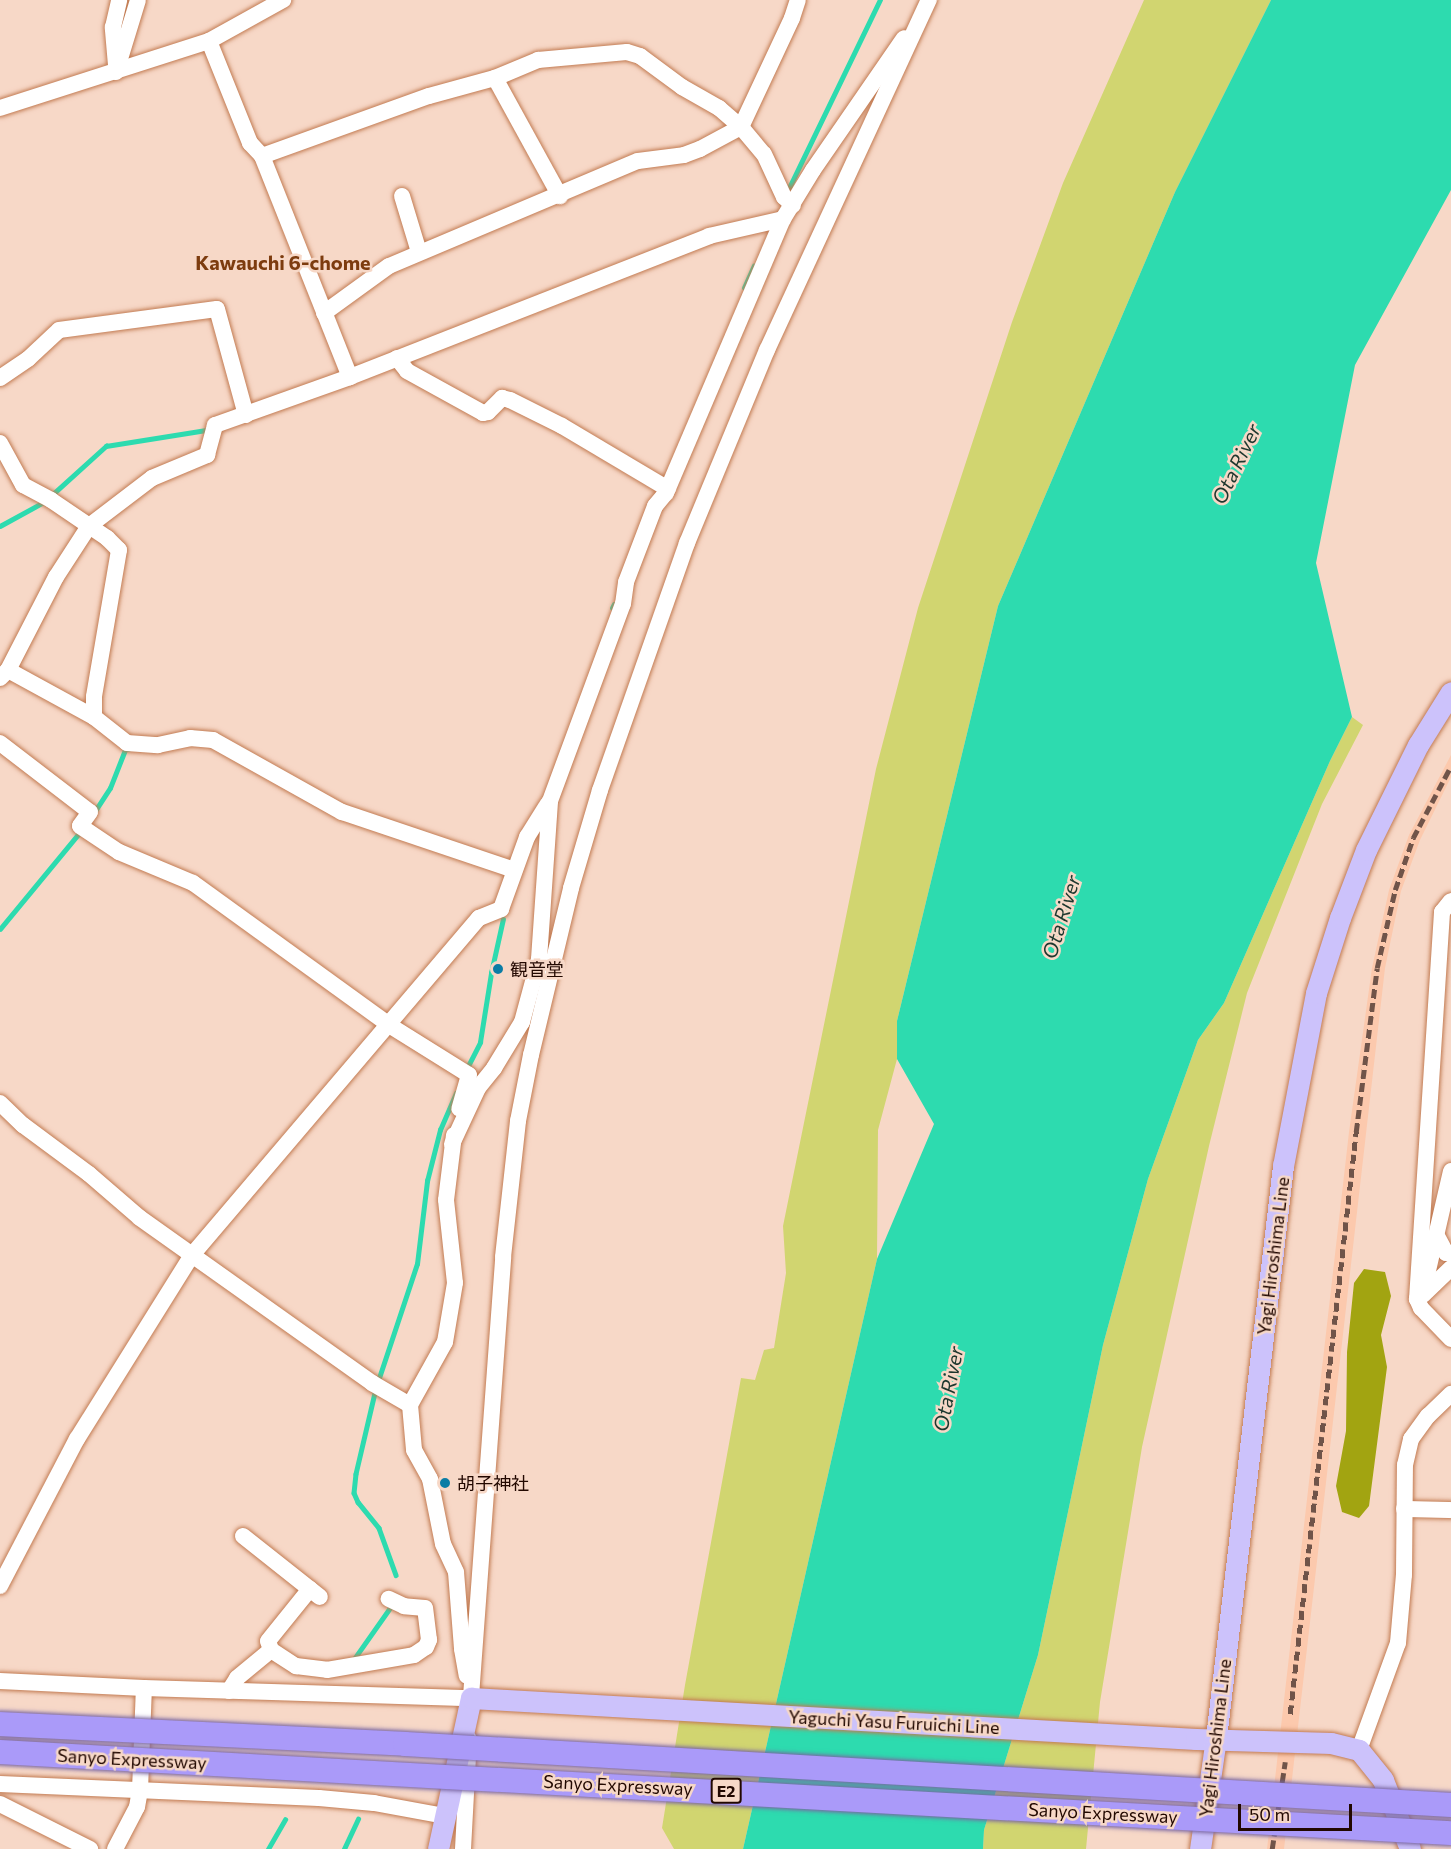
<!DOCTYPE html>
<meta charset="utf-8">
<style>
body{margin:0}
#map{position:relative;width:1451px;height:1849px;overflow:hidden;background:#f7d8c7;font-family:Commissioner,"Noto Sans JP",sans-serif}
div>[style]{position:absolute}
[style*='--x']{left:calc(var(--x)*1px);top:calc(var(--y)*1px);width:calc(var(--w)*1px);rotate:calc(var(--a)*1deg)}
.built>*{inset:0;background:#fcc9ad}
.green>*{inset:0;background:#d1d570}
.forest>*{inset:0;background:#a2a411}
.water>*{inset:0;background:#2ddbaf}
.stream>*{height:4.5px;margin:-2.25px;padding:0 2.25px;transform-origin:2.25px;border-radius:2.25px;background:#2ddbaf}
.roads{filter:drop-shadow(0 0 2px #c27b52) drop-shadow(0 0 2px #c27b52)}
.minor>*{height:16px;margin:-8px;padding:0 8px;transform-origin:8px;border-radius:8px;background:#fff}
.major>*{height:21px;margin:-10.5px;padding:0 10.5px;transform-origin:10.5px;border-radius:10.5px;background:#ccc2fb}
.rail>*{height:4.5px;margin-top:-2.25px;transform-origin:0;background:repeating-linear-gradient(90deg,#705449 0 9px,transparent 0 13.5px)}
.bridges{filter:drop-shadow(0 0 2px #7a67a2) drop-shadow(0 0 2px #7a67a2)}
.highway-bridge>*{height:24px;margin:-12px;padding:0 12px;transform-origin:12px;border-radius:12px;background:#aa9af9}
.dots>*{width:16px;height:16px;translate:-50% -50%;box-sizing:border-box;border:3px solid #f7d8c7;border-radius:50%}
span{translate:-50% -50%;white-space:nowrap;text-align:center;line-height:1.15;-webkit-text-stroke:5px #f7d8c7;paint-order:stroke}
.shield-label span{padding:2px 4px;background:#f7d8c7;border:2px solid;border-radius:4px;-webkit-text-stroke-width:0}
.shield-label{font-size:16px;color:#220800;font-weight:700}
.poi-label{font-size:18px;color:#220800}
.left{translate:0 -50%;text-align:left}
.street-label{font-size:18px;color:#220800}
.neighbourhood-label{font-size:20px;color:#7d3c0f;font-weight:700}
.water-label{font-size:20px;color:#1d372e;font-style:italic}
.scale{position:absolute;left:1238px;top:1804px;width:114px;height:27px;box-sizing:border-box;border:3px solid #220800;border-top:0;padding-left:8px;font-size:18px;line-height:21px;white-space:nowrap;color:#220800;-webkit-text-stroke:4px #f7d8c7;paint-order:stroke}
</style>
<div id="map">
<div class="built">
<div style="clip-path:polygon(1451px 755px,1451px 777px,1420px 840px,1401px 891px,1385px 968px,1284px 1849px,1267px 1849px,1349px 1132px,1372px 968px,1389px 890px,1409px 835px)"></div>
</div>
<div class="green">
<div style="clip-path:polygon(1144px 0,1271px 0,1175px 192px,998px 606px,897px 1021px,897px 1059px,878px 1130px,877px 1259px,743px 1849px,674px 1849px,662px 1828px,685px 1685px,741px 1378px,755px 1380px,764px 1350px,774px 1348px,786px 1273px,783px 1226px,876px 769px,918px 608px,1012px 322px,1063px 183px)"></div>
<div style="clip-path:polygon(1352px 717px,1363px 725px,1322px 804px,1247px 993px,1209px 1146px,1142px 1447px,1100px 1702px,1086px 1849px,983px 1849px,984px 1830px,1038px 1655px,1103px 1345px,1148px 1179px,1198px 1040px,1224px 1003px,1330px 761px)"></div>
</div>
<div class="forest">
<div style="clip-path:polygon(1364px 1269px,1385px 1272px,1391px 1296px,1381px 1335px,1387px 1367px,1369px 1506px,1359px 1518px,1342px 1512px,1336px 1486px,1346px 1431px,1347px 1352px,1354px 1283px)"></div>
</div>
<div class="water">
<div style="clip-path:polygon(1271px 0,1451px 0,1451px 190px,1355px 365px,1316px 563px,1352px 717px,1330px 761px,1224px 1003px,1198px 1040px,1148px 1179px,1103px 1345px,1038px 1655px,984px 1830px,983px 1849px,743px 1849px,877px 1259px,934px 1124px,897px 1059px,897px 1021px,998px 606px,1175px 192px)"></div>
</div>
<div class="stream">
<div style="--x:788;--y:190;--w:211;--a:-64.2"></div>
<div style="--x:744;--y:288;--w:24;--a:-66"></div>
<div style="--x:53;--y:494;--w:72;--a:-42.2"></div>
<div style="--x:106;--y:446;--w:101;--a:-9.1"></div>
<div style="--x:0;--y:526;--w:48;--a:-28.7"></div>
<div style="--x:612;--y:608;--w:4;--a:-63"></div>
<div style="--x:95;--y:811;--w:27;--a:-57"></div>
<div style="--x:110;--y:788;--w:41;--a:-68.5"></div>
<div style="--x:125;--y:750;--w:4;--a:0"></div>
<div style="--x:0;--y:929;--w:126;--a:-50.5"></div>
<div style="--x:466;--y:1070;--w:31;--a:-63"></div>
<div style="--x:480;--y:1042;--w:70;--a:-80.9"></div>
<div style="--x:491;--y:973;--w:55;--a:-77.5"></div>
<div style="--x:378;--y:1381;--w:123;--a:-71.6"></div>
<div style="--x:417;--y:1264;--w:84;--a:-83.1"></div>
<div style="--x:427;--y:1181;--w:53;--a:-75.7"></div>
<div style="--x:440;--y:1130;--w:40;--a:-66.6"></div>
<div style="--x:375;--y:1393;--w:83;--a:103.2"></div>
<div style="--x:356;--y:1474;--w:19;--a:96"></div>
<div style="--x:354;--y:1493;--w:10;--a:66"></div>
<div style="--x:358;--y:1502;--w:33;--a:51"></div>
<div style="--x:379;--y:1528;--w:50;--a:70.1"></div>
<div style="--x:354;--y:1659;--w:66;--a:-54.9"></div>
<div style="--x:268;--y:1849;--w:34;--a:-60"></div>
<div style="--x:344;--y:1849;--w:33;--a:-65"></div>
</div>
<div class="roads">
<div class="minor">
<div style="--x:209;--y:41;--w:110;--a:68.1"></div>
<div style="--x:250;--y:143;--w:18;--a:47"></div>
<div style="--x:262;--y:156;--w:238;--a:68.3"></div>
<div style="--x:116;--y:65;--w:38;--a:-95"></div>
<div style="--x:113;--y:27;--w:28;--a:-77"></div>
<div style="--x:116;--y:72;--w:75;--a:-73"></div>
<div style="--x:495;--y:78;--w:135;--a:61.2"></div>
<div style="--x:0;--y:108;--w:219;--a:-17.8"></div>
<div style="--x:209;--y:41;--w:85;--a:-29"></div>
<div style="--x:262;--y:156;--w:177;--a:-19.8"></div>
<div style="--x:429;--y:96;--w:68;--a:-15.3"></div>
<div style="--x:495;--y:78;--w:47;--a:-22.7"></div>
<div style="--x:538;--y:60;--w:89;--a:-5.1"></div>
<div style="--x:627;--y:52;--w:14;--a:17"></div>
<div style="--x:640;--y:56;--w:52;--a:36.4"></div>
<div style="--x:682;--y:87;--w:43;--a:29.6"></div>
<div style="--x:719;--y:108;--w:29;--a:41"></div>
<div style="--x:741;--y:127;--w:35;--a:50"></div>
<div style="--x:764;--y:154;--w:47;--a:65.1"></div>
<div style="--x:784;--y:197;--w:12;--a:42"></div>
<div style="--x:402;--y:196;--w:59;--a:73.1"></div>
<div style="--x:324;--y:313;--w:80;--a:-35.9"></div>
<div style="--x:389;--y:266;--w:270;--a:-22.9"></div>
<div style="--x:638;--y:161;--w:46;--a:-7.4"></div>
<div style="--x:684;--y:155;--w:17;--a:-21"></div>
<div style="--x:700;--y:149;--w:47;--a:-28.2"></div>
<div style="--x:741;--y:127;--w:120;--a:-64.9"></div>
<div style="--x:792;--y:18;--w:19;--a:-72"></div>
<div style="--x:397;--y:358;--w:16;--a:52"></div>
<div style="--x:407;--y:371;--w:87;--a:28.9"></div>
<div style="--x:483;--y:413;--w:5;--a:-11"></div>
<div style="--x:488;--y:412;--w:20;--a:-45"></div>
<div style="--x:502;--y:398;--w:8;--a:14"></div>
<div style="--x:510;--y:400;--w:58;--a:26.6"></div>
<div style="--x:562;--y:426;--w:123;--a:30.7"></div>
<div style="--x:0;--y:378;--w:34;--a:-34"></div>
<div style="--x:28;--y:359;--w:42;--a:-43.1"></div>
<div style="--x:59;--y:330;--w:159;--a:-7.6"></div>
<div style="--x:217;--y:309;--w:110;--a:74.7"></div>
<div style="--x:0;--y:443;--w:48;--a:61.3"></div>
<div style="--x:23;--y:485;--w:32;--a:28"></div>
<div style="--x:51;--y:500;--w:68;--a:34.2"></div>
<div style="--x:107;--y:538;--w:17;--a:45"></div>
<div style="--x:119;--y:550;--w:149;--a:99.7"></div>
<div style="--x:94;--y:697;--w:20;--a:90"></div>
<div style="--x:8;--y:670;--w:98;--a:28.7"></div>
<div style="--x:94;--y:717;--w:42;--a:38.2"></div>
<div style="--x:127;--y:743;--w:31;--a:4"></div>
<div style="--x:158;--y:745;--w:33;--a:-12"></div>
<div style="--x:190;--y:738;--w:23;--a:5"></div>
<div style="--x:213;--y:740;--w:148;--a:29.2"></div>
<div style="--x:342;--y:812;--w:182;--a:18.6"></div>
<div style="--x:0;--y:678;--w:11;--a:-45"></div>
<div style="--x:8;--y:670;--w:105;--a:-62.7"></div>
<div style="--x:56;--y:577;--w:61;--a:-57.1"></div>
<div style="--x:89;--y:526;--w:79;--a:-37.3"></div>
<div style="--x:152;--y:478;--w:60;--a:-22.7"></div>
<div style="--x:207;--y:455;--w:31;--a:-75"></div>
<div style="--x:215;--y:425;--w:143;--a:-19.6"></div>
<div style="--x:350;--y:377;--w:386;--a:-21.4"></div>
<div style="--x:709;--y:236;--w:76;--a:-12.9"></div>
<div style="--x:0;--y:743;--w:113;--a:37.5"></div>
<div style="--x:90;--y:812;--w:17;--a:126"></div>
<div style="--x:80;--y:826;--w:47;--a:33.7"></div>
<div style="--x:119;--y:852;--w:80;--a:22.7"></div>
<div style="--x:193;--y:883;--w:242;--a:35.9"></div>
<div style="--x:389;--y:1025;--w:94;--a:32"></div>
<div style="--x:469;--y:1075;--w:35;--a:106"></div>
<div style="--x:0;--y:1103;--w:32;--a:44"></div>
<div style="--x:23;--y:1125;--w:82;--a:36.6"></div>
<div style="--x:89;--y:1174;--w:67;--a:40.8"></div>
<div style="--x:140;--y:1218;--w:285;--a:35.4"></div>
<div style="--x:372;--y:1383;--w:44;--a:30.1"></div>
<div style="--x:454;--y:1135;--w:65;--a:97"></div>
<div style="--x:446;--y:1200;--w:83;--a:83.8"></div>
<div style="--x:455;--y:1283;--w:60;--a:99.6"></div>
<div style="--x:445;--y:1342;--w:72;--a:119.1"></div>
<div style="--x:410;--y:1405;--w:45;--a:84.9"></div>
<div style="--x:414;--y:1450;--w:33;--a:61"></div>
<div style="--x:430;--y:1479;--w:66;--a:78.7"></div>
<div style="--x:443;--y:1544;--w:31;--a:65"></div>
<div style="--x:456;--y:1572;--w:77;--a:85.5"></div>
<div style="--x:462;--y:1649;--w:27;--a:80"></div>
<div style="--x:452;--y:1144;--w:62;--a:-65.1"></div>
<div style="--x:478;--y:1088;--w:26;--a:-51"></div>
<div style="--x:494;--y:1068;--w:54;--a:-58.7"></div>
<div style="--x:522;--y:1022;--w:65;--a:-74.9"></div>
<div style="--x:539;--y:959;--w:158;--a:-86"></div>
<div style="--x:550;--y:801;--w:210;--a:-69.7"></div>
<div style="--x:623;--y:604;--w:22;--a:-82"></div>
<div style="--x:626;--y:582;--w:81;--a:-69.1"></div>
<div style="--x:655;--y:506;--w:17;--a:-50"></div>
<div style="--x:666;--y:493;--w:298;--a:-66.9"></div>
<div style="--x:783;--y:219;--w:57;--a:-58.5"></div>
<div style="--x:813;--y:170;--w:160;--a:-55.4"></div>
<div style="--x:1451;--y:1171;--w:107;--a:103"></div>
<div style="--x:1427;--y:1275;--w:26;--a:113"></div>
<div style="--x:1417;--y:1299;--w:10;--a:66"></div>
<div style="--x:1421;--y:1308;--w:43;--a:45.9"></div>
<div style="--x:1437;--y:1236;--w:19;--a:62"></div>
<div style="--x:1446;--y:1253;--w:5;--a:0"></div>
<div style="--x:1423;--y:1295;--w:39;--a:-44"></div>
<div style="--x:1417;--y:1299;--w:388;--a:-86.3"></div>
<div style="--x:1442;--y:912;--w:14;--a:-51"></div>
<div style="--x:1404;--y:1509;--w:47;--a:1.2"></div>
<div style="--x:243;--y:1536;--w:98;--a:38.4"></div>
<div style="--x:0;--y:1586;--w:166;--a:-62.4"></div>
<div style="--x:77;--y:1439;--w:217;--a:-58"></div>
<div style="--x:192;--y:1255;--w:443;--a:-49.6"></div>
<div style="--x:479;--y:918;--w:24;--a:-22"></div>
<div style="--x:501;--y:909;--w:77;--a:-70.1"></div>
<div style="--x:527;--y:837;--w:39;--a:-58"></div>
<div style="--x:271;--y:1650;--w:9;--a:-108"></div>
<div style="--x:268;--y:1641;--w:67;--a:-51.1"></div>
<div style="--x:0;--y:1681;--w:144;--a:2.8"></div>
<div style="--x:144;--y:1688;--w:327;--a:1.8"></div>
<div style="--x:229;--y:1691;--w:15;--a:-58"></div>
<div style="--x:237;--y:1678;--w:44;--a:-39.5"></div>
<div style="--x:271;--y:1650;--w:30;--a:33"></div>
<div style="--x:296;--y:1666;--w:31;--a:7"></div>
<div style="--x:327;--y:1670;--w:88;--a:-9.8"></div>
<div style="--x:414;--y:1655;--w:14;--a:-34"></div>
<div style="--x:426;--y:1647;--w:8;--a:-67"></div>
<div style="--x:429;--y:1640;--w:32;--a:-97"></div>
<div style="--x:425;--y:1608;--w:21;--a:-175"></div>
<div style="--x:404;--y:1606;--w:17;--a:-155"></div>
<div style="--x:470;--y:1710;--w:454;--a:-85.8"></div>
<div style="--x:503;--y:1257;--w:137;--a:-83.7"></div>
<div style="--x:518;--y:1121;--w:67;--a:-78.9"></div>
<div style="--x:531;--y:1055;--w:172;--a:-76.5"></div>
<div style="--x:571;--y:888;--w:102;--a:-73.5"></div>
<div style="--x:600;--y:790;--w:262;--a:-70.6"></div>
<div style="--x:687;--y:543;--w:209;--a:-67.5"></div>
<div style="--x:767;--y:350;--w:386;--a:-65.2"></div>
<div style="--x:1359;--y:1750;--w:114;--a:-70"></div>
<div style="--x:1398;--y:1643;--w:68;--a:-85"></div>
<div style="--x:1404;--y:1575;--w:110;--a:-89.5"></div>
<div style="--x:1405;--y:1465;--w:27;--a:-77"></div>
<div style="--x:1411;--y:1439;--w:29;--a:-54"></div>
<div style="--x:1428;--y:1416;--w:32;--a:-44"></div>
<div style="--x:0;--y:1784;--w:319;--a:2.5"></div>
<div style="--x:319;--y:1798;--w:55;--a:5.2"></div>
<div style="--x:374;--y:1803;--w:72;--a:10.4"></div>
<div style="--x:0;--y:1804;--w:101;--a:26.6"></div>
<div style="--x:115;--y:1849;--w:47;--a:-62.4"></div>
<div style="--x:137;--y:1807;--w:17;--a:-80"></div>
<div style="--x:140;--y:1790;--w:102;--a:-87.8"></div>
<div style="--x:463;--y:1849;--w:110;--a:-86.9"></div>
</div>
<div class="major">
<div style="--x:438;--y:1849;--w:155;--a:-77.7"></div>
<div style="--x:471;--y:1698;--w:726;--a:3.24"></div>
<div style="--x:1196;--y:1739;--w:135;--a:1.7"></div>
<div style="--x:1331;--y:1743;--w:29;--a:14"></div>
<div style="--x:1359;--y:1750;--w:38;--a:51"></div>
<div style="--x:1383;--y:1780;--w:74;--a:68.6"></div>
<div style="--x:1200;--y:1849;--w:112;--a:-81.8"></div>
<div style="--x:1216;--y:1738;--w:576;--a:-83.32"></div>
<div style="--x:1283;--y:1166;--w:176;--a:-79.2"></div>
<div style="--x:1316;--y:993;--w:79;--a:-72.3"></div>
<div style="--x:1340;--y:918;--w:73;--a:-69.1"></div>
<div style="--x:1366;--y:850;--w:117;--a:-63.7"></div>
<div style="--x:1418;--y:745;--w:62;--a:-58.1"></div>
</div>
</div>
<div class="rail">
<div style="--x:1290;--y:1714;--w:586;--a:-83.53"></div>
<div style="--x:1356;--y:1132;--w:165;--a:-82.7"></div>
<div style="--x:1377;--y:968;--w:80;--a:-77"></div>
<div style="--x:1395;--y:890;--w:55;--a:-70.9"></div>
<div style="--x:1413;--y:838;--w:81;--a:-62.2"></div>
<div style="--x:1272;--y:1849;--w:88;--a:-81.5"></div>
</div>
<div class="bridges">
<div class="highway-bridge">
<div style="--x:0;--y:1724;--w:405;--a:2.8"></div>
<div style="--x:405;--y:1744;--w:1048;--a:3.34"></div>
<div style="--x:0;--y:1752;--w:1453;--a:3.2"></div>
</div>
</div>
<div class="dots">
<div style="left:498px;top:969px;background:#0b7da5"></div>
<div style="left:445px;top:1483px;background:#0b7da5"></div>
</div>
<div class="shield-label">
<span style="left:726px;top:1791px">E2</span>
</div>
<div class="poi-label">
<span class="left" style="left:510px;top:969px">観音堂</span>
<span class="left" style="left:457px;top:1483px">胡子神社</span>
</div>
<div class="street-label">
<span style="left:1273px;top:1256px;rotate:-83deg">Yagi Hiroshima Line</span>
<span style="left:894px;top:1722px;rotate:3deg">Yaguchi Yasu Furuichi Line</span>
<span style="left:1215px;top:1738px;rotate:-83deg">Yagi Hiroshima Line</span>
<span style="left:132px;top:1759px;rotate:3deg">Sanyo Expressway</span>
<span style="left:618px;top:1785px;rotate:3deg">Sanyo Expressway</span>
<span style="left:1103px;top:1813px;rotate:3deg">Sanyo Expressway</span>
</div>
<div class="neighbourhood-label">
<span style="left:283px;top:262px">Kawauchi 6-chome</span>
</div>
<div class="water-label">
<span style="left:1236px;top:464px;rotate:-64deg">Ota River</span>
<span style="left:1061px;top:917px;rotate:-73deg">Ota River</span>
<span style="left:948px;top:1389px;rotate:-79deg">Ota River</span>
</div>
<div class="scale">50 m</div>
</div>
